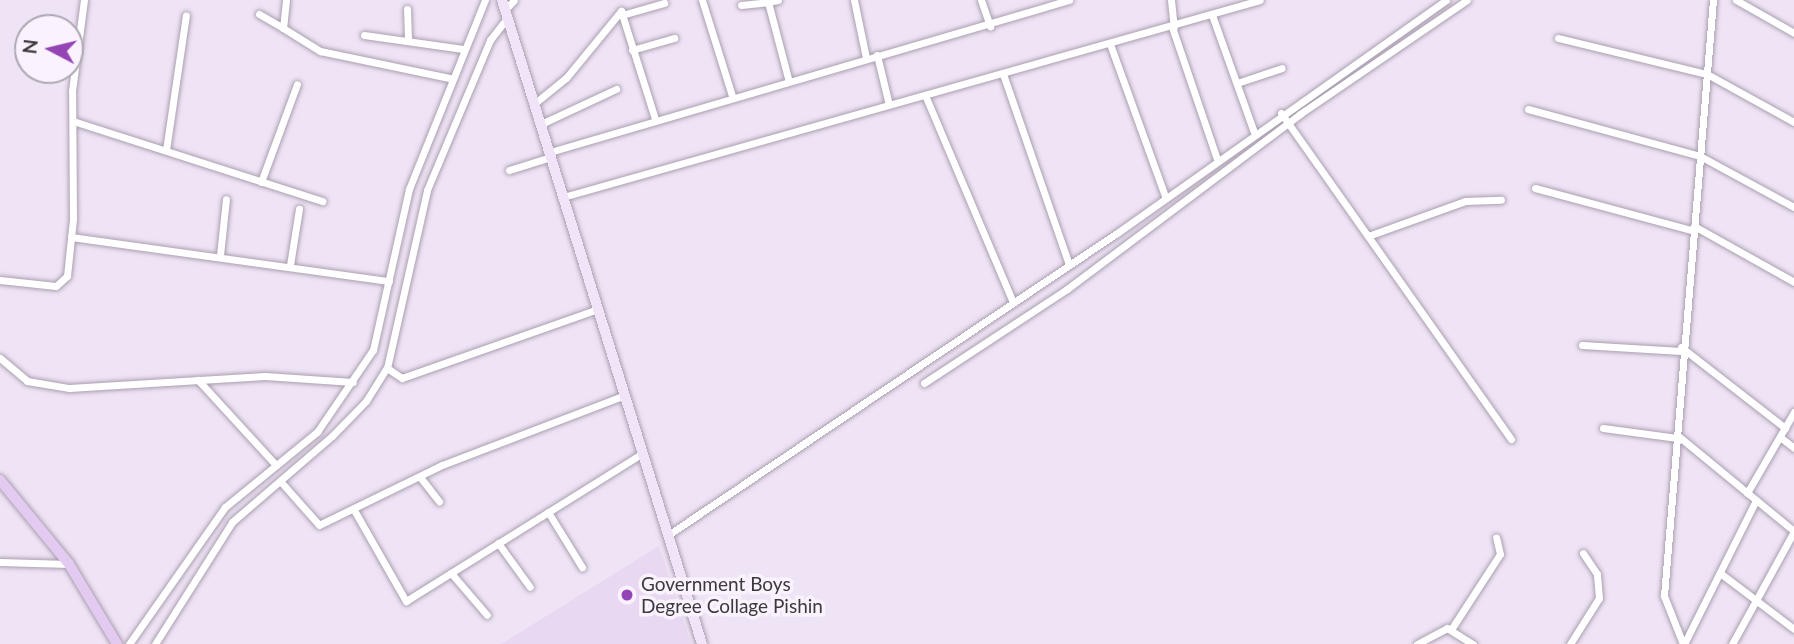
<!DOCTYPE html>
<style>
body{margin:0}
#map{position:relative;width:1794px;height:644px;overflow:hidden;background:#efe4f5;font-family:Lato,sans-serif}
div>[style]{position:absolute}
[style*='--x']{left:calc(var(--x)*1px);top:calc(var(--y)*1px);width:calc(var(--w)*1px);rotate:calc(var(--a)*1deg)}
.built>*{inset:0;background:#e8d8f1}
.roads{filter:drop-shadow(0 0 2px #aa9fb0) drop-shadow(0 0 2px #aa9fb0)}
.minor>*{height:7px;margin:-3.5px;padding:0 3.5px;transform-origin:3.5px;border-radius:3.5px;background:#fff}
.secondary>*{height:10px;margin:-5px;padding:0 5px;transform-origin:5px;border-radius:5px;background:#f1e4f8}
.primary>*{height:10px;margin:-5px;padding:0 5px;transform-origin:5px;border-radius:5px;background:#e3caf0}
.dots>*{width:19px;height:19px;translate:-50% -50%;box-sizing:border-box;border:4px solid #faf3fe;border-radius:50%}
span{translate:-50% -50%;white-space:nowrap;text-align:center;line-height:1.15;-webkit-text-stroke:7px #faf3fe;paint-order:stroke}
.poi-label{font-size:19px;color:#3d383f}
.left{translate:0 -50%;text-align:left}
.north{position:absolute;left:14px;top:14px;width:70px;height:70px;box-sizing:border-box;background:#faf3fe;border:2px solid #aea8b2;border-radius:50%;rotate:277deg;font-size:19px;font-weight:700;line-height:28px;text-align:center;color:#3d383f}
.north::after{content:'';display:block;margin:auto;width:24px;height:32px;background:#9445b5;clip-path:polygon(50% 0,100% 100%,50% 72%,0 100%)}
</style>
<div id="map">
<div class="built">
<div style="clip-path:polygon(659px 546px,691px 644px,501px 644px)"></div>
</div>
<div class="roads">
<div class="minor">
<div style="--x:286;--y:0;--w:28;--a:96"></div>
<div style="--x:283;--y:28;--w:44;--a:31.9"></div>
<div style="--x:320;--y:51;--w:132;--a:11.8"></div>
<div style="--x:702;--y:0;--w:101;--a:72.6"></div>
<div style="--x:778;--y:0;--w:10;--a:169"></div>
<div style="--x:768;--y:2;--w:79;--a:75.3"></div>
<div style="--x:854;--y:0;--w:59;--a:78.3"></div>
<div style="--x:981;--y:0;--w:28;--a:71"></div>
<div style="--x:1171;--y:0;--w:27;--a:84"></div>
<div style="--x:1736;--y:0;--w:67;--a:29.6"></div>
<div style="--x:741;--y:5;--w:27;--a:-6"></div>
<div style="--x:407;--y:9;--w:32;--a:88"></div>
<div style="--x:505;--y:10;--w:13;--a:-48"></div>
<div style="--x:621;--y:11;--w:113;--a:72.5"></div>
<div style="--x:259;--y:14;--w:28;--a:30"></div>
<div style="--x:622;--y:15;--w:44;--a:-15.9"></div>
<div style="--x:1212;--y:15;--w:124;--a:70.3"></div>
<div style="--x:1172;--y:27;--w:139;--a:71.2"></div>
<div style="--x:364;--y:35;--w:100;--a:8"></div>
<div style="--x:1558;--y:38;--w:153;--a:13.6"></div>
<div style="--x:1707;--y:74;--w:99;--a:28.9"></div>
<div style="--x:1110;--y:44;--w:162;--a:70.1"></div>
<div style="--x:632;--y:50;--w:44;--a:-15.9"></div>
<div style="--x:877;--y:55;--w:51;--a:76.5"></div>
<div style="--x:1003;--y:74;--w:202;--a:70.9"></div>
<div style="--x:1237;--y:83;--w:47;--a:-18.4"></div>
<div style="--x:925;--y:95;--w:225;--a:67"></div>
<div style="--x:535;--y:103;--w:40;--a:-39"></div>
<div style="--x:566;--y:78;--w:87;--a:-50.6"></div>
<div style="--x:1528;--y:109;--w:178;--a:15.3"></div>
<div style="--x:1700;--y:156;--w:107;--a:28.5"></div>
<div style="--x:1281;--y:113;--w:399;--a:54.8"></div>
<div style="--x:73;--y:121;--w:262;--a:17.8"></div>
<div style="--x:541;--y:124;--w:83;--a:-25"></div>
<div style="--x:166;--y:150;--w:136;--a:-81.6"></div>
<div style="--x:550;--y:152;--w:541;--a:-16.32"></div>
<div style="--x:509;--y:170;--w:44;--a:-17.2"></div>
<div style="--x:261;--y:182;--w:104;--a:-69.8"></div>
<div style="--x:1535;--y:188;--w:165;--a:15.1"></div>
<div style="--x:563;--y:197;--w:724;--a:-15.78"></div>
<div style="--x:1694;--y:226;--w:115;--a:29.2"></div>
<div style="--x:1368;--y:236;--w:103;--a:-19.8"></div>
<div style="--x:1465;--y:201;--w:36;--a:-2"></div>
<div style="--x:71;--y:237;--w:321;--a:7.9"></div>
<div style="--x:220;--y:255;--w:56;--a:-83.9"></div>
<div style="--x:290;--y:265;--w:57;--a:-80.9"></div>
<div style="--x:0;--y:280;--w:56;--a:6.1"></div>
<div style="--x:56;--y:286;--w:15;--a:-42"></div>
<div style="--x:67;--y:276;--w:57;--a:-84"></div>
<div style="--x:73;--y:219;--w:128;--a:-90.4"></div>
<div style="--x:72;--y:91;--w:92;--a:-82.5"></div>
<div style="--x:1582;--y:345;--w:99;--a:3.5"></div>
<div style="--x:1681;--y:347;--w:132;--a:37.9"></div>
<div style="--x:0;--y:358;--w:35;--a:40"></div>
<div style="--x:27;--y:381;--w:43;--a:9.5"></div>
<div style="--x:69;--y:388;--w:196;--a:-3.5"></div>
<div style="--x:265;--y:376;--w:88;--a:3.9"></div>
<div style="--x:387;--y:368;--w:18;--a:34"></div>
<div style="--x:402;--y:378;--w:208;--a:-19.4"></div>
<div style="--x:198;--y:380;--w:115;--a:47.5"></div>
<div style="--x:924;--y:383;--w:171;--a:-33.3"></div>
<div style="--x:1067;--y:289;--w:291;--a:-36.9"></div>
<div style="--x:1300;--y:114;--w:202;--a:-34.3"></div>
<div style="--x:1603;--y:428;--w:75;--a:7.7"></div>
<div style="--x:1677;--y:435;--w:151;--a:39.4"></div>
<div style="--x:1780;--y:437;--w:18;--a:38"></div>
<div style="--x:420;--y:477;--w:31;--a:52"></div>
<div style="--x:281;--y:482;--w:57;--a:48.5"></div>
<div style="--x:319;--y:525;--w:137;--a:-26"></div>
<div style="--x:442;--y:465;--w:196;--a:-20.9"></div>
<div style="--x:1747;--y:493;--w:94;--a:-59.9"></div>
<div style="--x:354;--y:510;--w:105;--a:60.3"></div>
<div style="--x:406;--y:601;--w:279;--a:-32"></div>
<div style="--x:548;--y:512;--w:65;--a:58.3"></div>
<div style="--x:668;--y:535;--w:541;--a:-33.93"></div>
<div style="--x:1117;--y:233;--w:403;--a:-35.3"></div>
<div style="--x:498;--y:543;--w:54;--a:54"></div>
<div style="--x:0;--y:562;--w:69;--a:1.7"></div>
<div style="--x:451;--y:573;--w:55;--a:49.4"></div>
<div style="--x:1720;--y:573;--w:93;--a:37.1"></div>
<div style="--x:1452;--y:628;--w:88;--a:-57"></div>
<div style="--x:1500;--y:554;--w:17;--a:-103"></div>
<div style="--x:129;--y:644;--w:167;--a:-55"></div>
<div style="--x:225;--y:507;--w:119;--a:-39.2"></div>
<div style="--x:317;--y:432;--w:99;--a:-55.7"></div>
<div style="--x:373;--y:350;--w:165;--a:-77.4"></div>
<div style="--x:409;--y:189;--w:204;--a:-68.1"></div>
<div style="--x:155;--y:644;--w:144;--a:-57.7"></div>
<div style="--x:232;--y:522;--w:132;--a:-40.7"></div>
<div style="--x:332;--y:436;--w:49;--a:-45.8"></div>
<div style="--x:366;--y:401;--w:39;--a:-58"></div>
<div style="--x:387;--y:368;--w:182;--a:-77.3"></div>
<div style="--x:427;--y:190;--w:163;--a:-67.2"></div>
<div style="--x:490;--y:40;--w:29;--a:-52"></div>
<div style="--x:1417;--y:644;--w:34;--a:-28"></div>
<div style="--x:1447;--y:628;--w:31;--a:32"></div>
<div style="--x:1570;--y:644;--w:54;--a:-57.8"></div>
<div style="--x:1599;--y:598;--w:24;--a:-95"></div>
<div style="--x:1597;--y:574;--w:25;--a:-124"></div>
<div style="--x:1683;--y:644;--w:52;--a:-111.6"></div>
<div style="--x:1664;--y:596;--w:598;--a:-85.3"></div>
<div style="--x:1684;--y:644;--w:161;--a:-63.4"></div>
<div style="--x:1732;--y:644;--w:129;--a:-61.2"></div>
</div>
<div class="secondary">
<div style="--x:502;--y:0;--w:674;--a:72.75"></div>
</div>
<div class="primary">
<div style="--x:0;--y:480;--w:109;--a:50.6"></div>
<div style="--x:69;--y:564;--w:93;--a:59"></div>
</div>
</div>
<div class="dots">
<div style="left:627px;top:595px;background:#9445b5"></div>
</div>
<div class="poi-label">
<span class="left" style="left:641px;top:595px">Government Boys<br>Degree Collage Pishin</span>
</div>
<div class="north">N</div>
</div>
